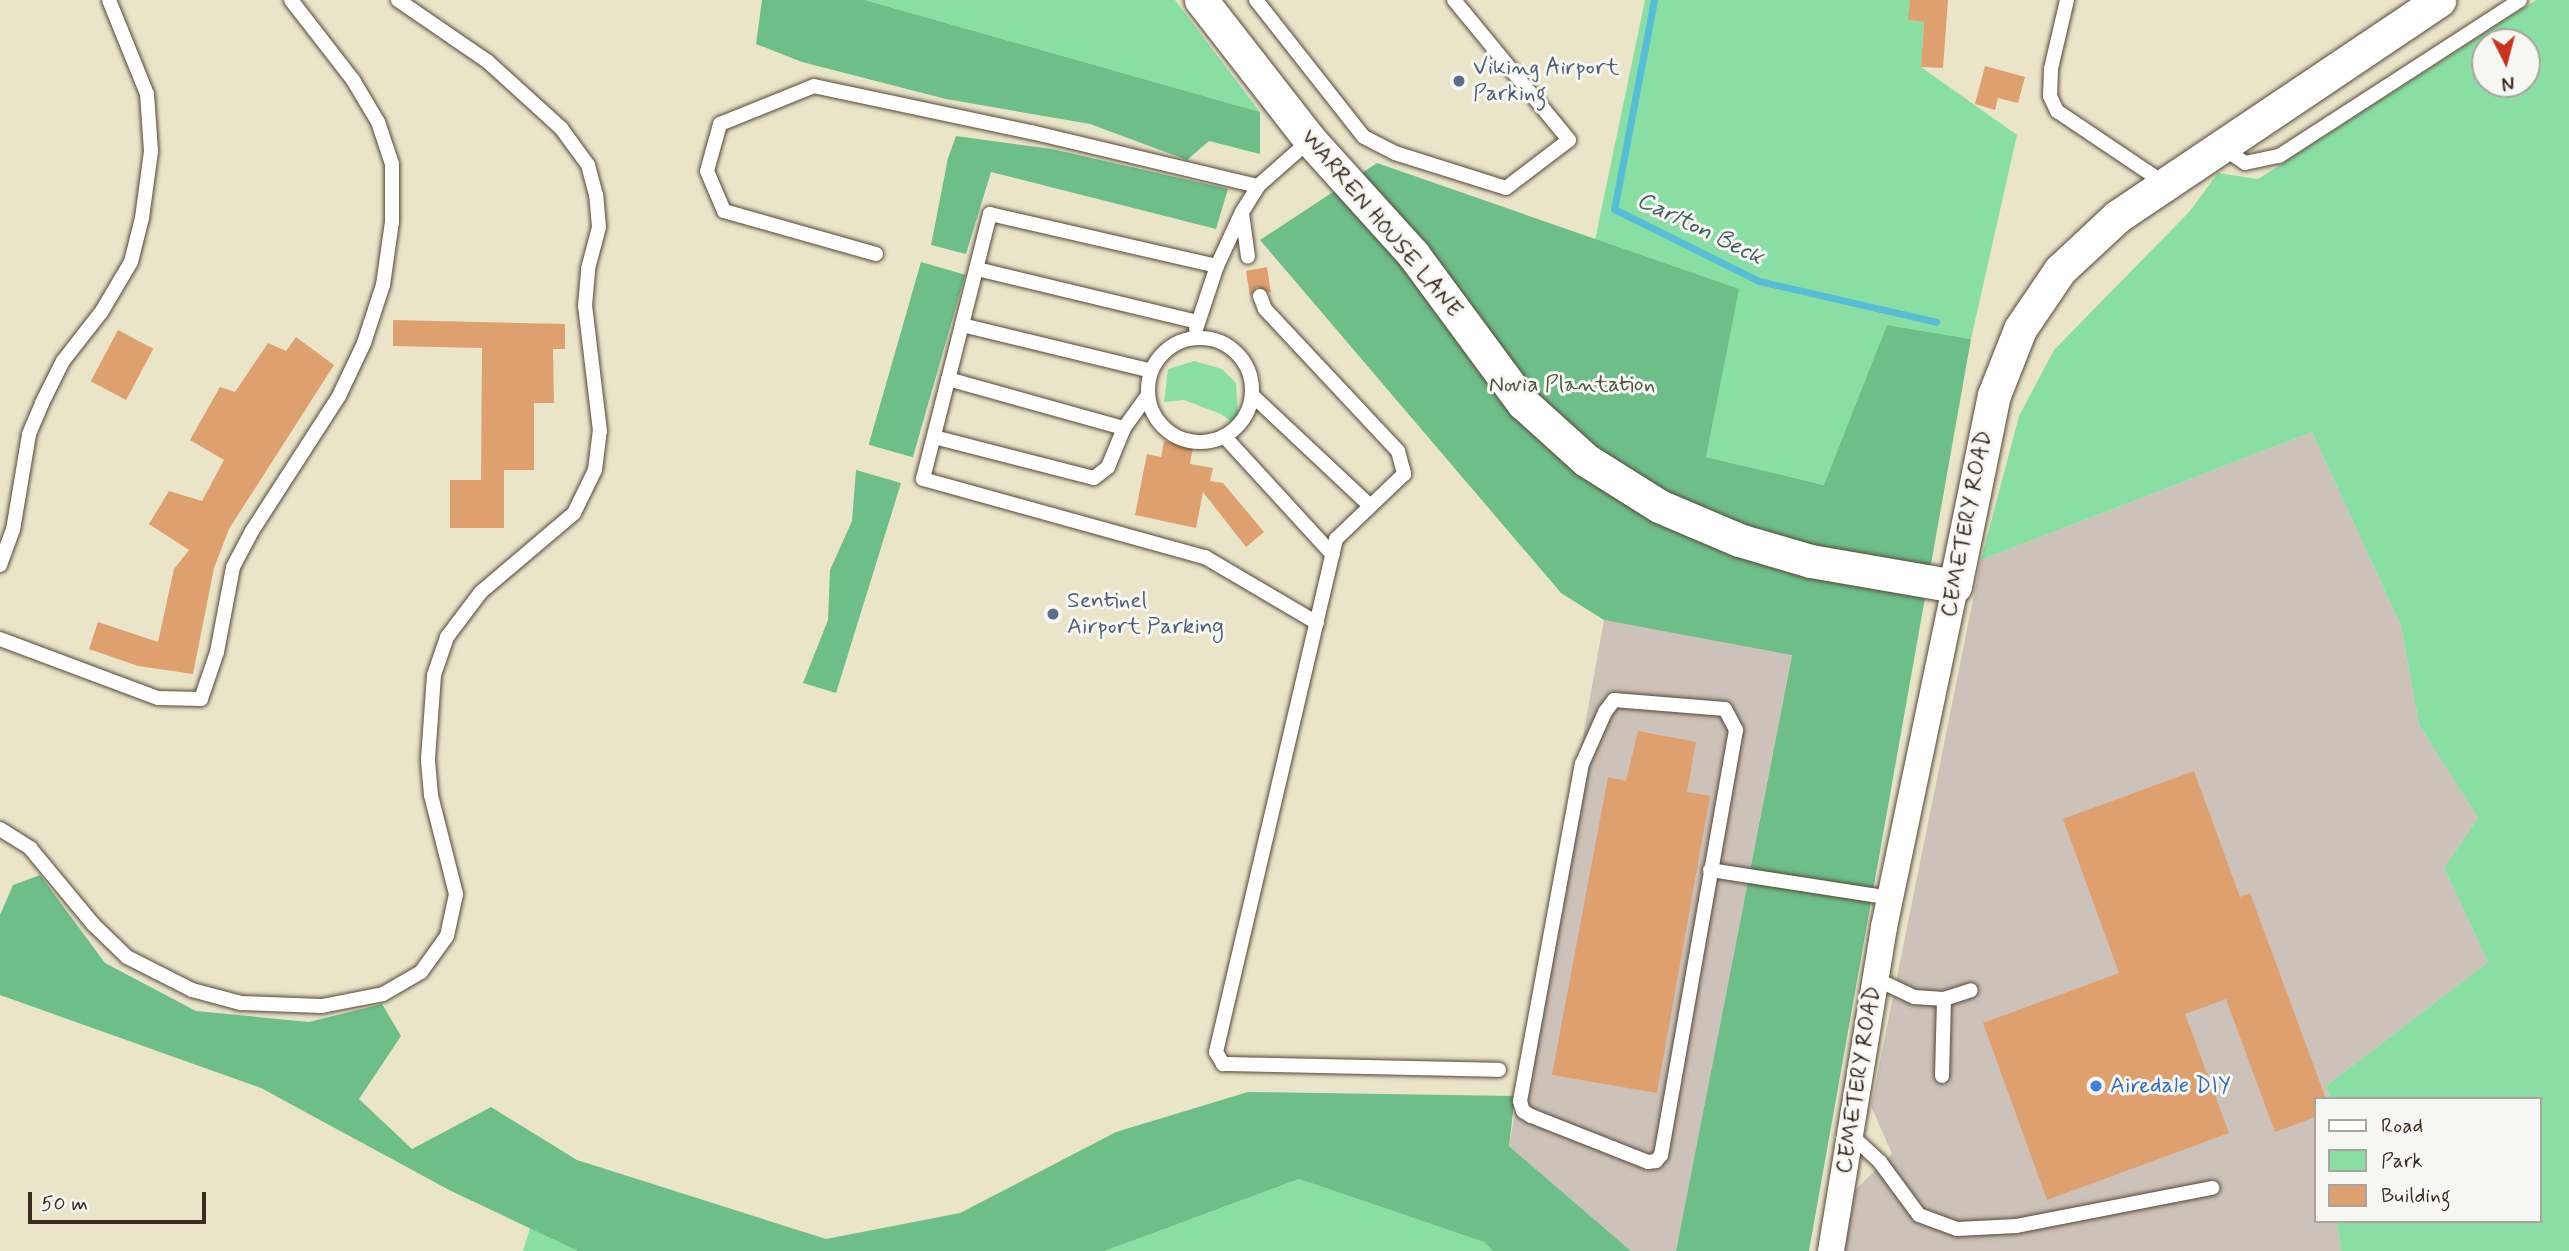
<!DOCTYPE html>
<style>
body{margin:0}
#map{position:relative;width:2569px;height:1251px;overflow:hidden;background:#eae5c9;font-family:Mynerve,sans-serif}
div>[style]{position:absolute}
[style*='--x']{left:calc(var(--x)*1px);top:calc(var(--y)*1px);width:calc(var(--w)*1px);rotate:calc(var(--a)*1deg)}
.industrial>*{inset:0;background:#ccc2b9}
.green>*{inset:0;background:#89dfa3}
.forest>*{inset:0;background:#6ebe89;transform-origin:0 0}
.stream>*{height:7px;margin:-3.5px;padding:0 3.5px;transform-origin:3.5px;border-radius:3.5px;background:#57bcd5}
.building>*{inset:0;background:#dea06f;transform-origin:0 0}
.roads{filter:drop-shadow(0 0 2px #554638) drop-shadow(0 0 2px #554638)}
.service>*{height:14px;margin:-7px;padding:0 7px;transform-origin:7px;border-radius:7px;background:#fff}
.service>.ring{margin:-7px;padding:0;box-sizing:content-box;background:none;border:14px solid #fff;border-radius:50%}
.minor>*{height:26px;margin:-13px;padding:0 13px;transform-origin:13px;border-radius:13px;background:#fff}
.tertiary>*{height:33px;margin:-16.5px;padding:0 16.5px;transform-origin:16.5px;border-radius:16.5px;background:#fff}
.dots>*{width:19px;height:19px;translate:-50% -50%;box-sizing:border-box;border:4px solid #f6f6f2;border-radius:50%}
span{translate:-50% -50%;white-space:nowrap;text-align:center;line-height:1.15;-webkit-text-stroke:6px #f6f6f2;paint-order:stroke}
.service-label{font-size:23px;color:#4e5e75}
.left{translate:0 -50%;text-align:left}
.street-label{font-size:23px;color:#3b2a1e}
.park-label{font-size:23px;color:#4e573f}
.shop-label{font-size:23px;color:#366cbe}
.water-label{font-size:24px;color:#455d5e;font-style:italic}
.legend{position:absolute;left:2314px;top:1097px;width:228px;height:126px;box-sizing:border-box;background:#f6f6f2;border:2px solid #aba49d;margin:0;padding:9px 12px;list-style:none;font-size:21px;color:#3b2a1e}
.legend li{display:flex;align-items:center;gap:14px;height:35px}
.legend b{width:35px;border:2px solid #aba49d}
.north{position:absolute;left:2471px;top:28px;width:70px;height:70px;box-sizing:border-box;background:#f6f6f2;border:2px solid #aba49d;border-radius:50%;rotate:174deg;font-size:19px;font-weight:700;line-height:28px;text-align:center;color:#3b2a1e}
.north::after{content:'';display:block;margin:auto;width:24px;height:32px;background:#c8321e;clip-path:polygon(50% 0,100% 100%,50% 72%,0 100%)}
.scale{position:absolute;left:28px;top:1192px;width:178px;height:32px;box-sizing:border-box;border:4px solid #3b2a1e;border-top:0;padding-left:9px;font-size:21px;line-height:24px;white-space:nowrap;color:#3b2a1e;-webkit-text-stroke:5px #f6f6f2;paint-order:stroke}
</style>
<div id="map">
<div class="industrial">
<div style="clip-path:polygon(2312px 432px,2401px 626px,2419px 725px,2478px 818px,2444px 868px,2488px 962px,2326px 1086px,2331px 1099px,2315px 1099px,2315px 1221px,2337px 1221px,2341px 1251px,1844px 1251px,1855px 1190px,1892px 1154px,1871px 1106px,1981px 560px)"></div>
<div style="clip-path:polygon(1604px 620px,1792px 654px,1676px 1251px,1631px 1251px,1509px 1146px)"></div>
</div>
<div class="green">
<div style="clip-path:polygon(865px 0,1175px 0,1260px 112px)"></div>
<div style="clip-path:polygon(1645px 0,1910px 0,1909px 20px,1924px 22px,1921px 67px,2017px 135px,1971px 339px,1887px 325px,1825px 485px,1706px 457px,1595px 240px)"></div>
<div style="clip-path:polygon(evenodd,2536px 0,2569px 0,2569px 1251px,2341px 1251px,2337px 1221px,2539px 1221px,2539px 1099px,2331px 1099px,2326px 1086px,2488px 962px,2444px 868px,2478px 818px,2419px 725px,2401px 626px,2312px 432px,1981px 560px,2019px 416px,2054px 350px,2190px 211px,2218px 173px,2258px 179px,2536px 0,2527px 42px,2527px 84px,2485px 84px,2485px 42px,2527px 42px)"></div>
<div style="clip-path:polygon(1194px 361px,1222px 369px,1236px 383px,1238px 416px,1232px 422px,1221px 414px,1184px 400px,1164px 402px,1168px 369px)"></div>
<div style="clip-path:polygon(1299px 1179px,1484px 1242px,1493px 1251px,1105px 1251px)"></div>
<div style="clip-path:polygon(530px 1228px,578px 1251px,523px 1251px)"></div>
</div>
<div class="forest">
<div style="clip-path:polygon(762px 0,865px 0,1260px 112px,1260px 154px,1209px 141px,1187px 160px,1090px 124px,946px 99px,802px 62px,756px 44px)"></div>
<div style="clip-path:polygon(956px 136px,1052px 149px,1228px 189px,1216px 229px,991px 172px,966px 254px,931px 245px,948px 158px)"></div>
<div style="clip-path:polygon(1377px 163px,1739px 289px,1706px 457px,1824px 485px,1887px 325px,1971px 339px,1809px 1251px,1676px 1251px,1792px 655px,1604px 620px,1561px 593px,1260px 240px)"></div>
<div style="left:921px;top:262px;width:46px;height:190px;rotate:16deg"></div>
<div style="clip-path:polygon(856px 470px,901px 483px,836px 693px,803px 683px,828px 620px,830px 570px,852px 521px)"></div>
<div style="clip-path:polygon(40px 875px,105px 963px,196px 1011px,309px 1022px,382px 1004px,401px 1036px,359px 1099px,412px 1149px,491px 1107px,577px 1160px,826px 1239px,960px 1213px,1116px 1132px,1248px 1092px,1515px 1096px,1509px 1146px,1631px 1251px,1493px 1251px,1484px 1242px,1299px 1179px,1105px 1251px,578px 1251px,451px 1191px,261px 1088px,0 995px,0 915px,13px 885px)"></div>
</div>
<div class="stream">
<div style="--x:1654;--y:0;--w:213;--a:100.8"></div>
<div style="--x:1614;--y:209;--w:162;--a:26.4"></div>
<div style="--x:1759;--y:281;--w:182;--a:13"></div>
</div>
<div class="building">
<div style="clip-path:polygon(1910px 0,1948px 0,1943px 68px,1921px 67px,1924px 22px,1908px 20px)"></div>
<div style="clip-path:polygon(1985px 66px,2025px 77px,2018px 103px,1998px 98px,1995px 110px,1975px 104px)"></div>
<div style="clip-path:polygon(1267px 267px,1271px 293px,1257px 287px,1250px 296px,1246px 271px)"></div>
<div style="clip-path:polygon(393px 320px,565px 324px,565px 349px,553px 349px,554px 403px,534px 403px,534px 470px,504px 470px,504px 528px,450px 528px,450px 480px,481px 480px,482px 348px,393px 346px)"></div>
<div style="left:118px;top:330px;width:40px;height:58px;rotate:28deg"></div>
<div style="clip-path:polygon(296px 337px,334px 365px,229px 529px,214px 568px,193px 674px,138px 666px,89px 649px,98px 622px,158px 642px,174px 569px,189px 550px,149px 524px,169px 491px,202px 501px,224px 460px,190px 440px,220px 387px,235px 392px,268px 343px,286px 351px)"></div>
<div style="clip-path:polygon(1164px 441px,1193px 447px,1190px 464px,1213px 468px,1210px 481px,1223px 483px,1264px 532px,1246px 547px,1203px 492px,1196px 528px,1135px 515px,1147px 454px,1161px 457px)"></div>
<div style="clip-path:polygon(1638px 731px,1696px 742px,1687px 792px,1710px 796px,1657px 1093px,1552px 1075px,1608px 777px,1626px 781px)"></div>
<div style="clip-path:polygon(2194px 771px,2240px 897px,2250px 893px,2326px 1099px,2315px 1099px,2315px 1117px,2275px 1132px,2226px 999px,2185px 1014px,2229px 1133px,2047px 1200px,1983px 1023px,2119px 973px,2063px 819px)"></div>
</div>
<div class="roads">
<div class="service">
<div style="--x:1256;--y:0;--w:174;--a:51.8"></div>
<div style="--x:1364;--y:137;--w:35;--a:27"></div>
<div style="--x:1395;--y:153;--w:116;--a:17.5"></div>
<div style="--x:1506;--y:188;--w:79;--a:-37.3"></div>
<div style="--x:1569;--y:140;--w:181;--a:-129.4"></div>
<div style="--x:2067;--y:0;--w:71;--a:103.1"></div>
<div style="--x:2051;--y:69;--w:27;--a:92"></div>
<div style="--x:2050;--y:96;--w:17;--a:65"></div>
<div style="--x:2057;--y:111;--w:129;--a:33.9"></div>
<div style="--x:2220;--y:146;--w:30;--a:34"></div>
<div style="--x:2245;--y:163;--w:35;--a:-12"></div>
<div style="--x:2279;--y:156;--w:287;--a:-32.9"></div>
<div style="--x:1242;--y:213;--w:44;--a:82.2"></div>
<div style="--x:876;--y:254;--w:158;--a:-164.2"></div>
<div style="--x:724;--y:211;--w:43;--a:-113"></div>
<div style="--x:707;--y:171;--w:49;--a:-74.5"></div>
<div style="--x:720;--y:124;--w:101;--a:-22"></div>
<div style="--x:814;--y:86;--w:222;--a:12"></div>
<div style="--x:1031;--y:132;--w:233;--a:13.4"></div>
<div style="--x:1258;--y:186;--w:69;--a:-41.5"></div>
<div style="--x:1217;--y:266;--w:233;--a:-167.1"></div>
<div style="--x:990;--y:214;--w:273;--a:104.2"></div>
<div style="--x:923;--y:479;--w:293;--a:15.5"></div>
<div style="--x:1205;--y:557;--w:130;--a:30.5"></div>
<div style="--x:977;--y:269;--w:227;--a:13.5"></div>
<div style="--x:1260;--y:296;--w:14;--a:69"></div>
<div style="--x:1265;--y:309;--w:195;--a:46.9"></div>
<div style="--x:1398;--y:451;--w:24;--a:75"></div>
<div style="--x:1404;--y:474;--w:94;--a:136.3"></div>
<div style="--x:1336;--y:539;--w:527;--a:103.17"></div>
<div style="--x:1216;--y:1052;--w:14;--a:60"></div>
<div style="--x:1223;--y:1064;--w:276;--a:1.2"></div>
<div style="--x:962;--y:325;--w:195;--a:13.6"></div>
<div style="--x:1196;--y:329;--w:66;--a:-71.6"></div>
<div style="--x:1217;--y:266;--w:60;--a:-65.2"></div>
<div style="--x:1242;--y:212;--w:31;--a:-58"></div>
<div class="ring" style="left:1148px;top:338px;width:90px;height:90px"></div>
<div style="--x:948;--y:379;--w:183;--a:15.6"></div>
<div style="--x:1252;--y:395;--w:162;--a:43.2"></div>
<div style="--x:1224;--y:436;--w:161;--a:47.5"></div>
<div style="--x:934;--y:437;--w:165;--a:14.4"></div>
<div style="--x:1094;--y:478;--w:18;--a:-38"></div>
<div style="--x:1108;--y:467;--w:42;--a:-67.7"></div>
<div style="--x:1124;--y:428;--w:41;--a:-54"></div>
<div style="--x:0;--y:565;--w:37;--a:-70"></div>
<div style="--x:13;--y:530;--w:97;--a:-80.5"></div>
<div style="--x:29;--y:434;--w:34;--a:-67"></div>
<div style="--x:42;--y:403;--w:47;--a:-63.4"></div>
<div style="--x:63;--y:361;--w:63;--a:-52"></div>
<div style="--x:102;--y:311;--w:57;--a:-59.4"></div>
<div style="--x:131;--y:262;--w:45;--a:-76"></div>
<div style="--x:142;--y:218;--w:68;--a:-82.3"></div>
<div style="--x:151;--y:151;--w:57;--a:-94"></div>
<div style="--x:147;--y:94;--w:101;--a:-112"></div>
<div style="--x:0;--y:639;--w:169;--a:20.5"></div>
<div style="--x:158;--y:698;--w:43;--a:1.3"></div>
<div style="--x:201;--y:699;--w:50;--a:-71.2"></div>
<div style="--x:217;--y:652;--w:86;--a:-79.3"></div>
<div style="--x:233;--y:567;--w:41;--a:-62.2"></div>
<div style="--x:252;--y:531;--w:161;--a:-57.2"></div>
<div style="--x:339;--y:396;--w:59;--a:-64.7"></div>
<div style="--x:364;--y:343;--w:61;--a:-71.9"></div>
<div style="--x:383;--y:285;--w:64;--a:-81.9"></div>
<div style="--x:392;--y:222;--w:58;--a:-90"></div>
<div style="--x:392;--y:164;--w:44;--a:-108.4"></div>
<div style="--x:378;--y:122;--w:49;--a:-120.8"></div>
<div style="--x:353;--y:80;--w:101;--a:-127.8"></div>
<div style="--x:1614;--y:700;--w:111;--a:4.6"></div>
<div style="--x:1725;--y:709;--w:24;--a:62"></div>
<div style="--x:1736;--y:730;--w:432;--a:100"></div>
<div style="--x:1661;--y:1155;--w:8;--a:130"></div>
<div style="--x:1656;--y:1161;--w:8;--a:173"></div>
<div style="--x:1648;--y:1162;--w:126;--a:-158.5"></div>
<div style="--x:1531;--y:1116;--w:9;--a:-148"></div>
<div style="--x:1523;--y:1111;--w:10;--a:-107"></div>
<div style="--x:1520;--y:1101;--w:343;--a:-79.6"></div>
<div style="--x:1582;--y:764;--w:57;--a:-66.1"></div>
<div style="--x:1605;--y:712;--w:15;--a:-53"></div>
<div style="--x:0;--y:829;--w:36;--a:32"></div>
<div style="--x:30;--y:848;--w:99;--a:50.3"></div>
<div style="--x:93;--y:924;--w:47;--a:44.1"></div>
<div style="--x:127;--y:957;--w:73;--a:26.9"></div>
<div style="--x:192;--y:990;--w:51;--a:14.9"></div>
<div style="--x:241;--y:1003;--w:81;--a:2.1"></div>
<div style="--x:322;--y:1006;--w:62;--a:-11.1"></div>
<div style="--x:383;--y:994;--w:44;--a:-30.1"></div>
<div style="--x:421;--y:972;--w:44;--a:-54.2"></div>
<div style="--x:447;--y:936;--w:43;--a:-77.9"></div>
<div style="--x:456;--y:894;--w:102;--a:-104.2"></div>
<div style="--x:431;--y:795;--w:36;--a:-95"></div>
<div style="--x:428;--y:759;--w:84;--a:-85.9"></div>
<div style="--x:434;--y:675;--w:40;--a:-71.1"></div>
<div style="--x:447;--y:637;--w:56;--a:-52.9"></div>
<div style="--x:481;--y:592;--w:122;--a:-40.3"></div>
<div style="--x:574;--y:513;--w:48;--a:-64"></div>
<div style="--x:595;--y:470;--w:39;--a:-83"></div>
<div style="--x:600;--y:431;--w:126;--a:-96.8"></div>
<div style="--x:585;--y:306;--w:37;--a:-85"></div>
<div style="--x:588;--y:269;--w:43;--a:-75.3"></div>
<div style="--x:599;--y:227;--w:32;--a:-95"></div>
<div style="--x:596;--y:195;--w:31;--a:-105"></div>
<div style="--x:588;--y:165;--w:46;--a:-126.1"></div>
<div style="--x:561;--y:128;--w:100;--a:-137.8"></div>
<div style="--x:487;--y:61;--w:108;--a:-145.6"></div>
<div style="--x:1710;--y:870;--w:182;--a:8.8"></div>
<div style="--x:1876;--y:979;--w:42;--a:25.3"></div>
<div style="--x:1914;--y:997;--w:30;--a:4"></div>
<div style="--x:1944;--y:999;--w:28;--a:-18"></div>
<div style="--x:1942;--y:1076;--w:77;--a:-88.5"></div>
<div style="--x:1850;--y:1134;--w:41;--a:43"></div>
<div style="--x:1880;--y:1162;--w:66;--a:53.7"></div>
<div style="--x:1919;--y:1215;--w:40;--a:20.2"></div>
<div style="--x:1957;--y:1229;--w:59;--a:-2.9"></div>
<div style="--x:2016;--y:1226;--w:200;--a:-11"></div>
</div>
<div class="minor">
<div style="--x:1831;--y:1251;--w:328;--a:-80.7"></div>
<div style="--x:1884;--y:927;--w:348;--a:-78.2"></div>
</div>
<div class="tertiary">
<div style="--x:1201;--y:0;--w:177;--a:52.1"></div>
<div style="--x:1310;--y:140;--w:154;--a:47.9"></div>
<div style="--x:1413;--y:254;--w:185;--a:53.6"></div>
<div style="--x:1523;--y:403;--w:85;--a:42.1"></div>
<div style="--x:1586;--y:460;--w:86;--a:32.2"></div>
<div style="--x:1659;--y:506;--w:87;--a:23"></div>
<div style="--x:1739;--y:540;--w:75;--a:16.3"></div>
<div style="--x:1811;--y:561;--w:146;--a:9.8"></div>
<div style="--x:1955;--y:586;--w:195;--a:-78.5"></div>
<div style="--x:1994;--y:395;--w:71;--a:-68.5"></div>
<div style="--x:2020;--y:329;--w:71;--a:-55.9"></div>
<div style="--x:2060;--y:270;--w:79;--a:-43"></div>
<div style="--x:2118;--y:216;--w:387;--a:-33.9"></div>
</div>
</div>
<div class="dots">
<div style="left:1459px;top:81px;background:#5c6f8a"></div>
<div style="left:1053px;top:614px;background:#5c6f8a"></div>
<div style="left:2096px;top:1086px;background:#3f7fe0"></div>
</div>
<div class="service-label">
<span class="left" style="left:1473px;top:81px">Viking Airport<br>Parking</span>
<span class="left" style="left:1067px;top:614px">Sentinel<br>Airport Parking</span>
</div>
<div class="street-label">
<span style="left:1381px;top:224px;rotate:50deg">WARREN HOUSE LANE</span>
<span style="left:1967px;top:524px;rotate:-79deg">CEMETERY ROAD</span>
<span style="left:1859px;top:1080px;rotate:-81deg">CEMETERY ROAD</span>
</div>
<div class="park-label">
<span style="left:1572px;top:385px">Novia Plantation</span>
</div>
<div class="shop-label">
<span class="left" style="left:2110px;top:1086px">Airedale DIY</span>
</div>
<div class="water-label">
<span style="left:1700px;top:229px;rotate:26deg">Carlton Beck</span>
</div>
<ul class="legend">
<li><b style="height:9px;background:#fff"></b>Road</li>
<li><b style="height:19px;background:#89dfa3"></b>Park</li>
<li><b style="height:19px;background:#dea06f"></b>Building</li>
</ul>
<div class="north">N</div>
<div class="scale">50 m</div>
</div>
